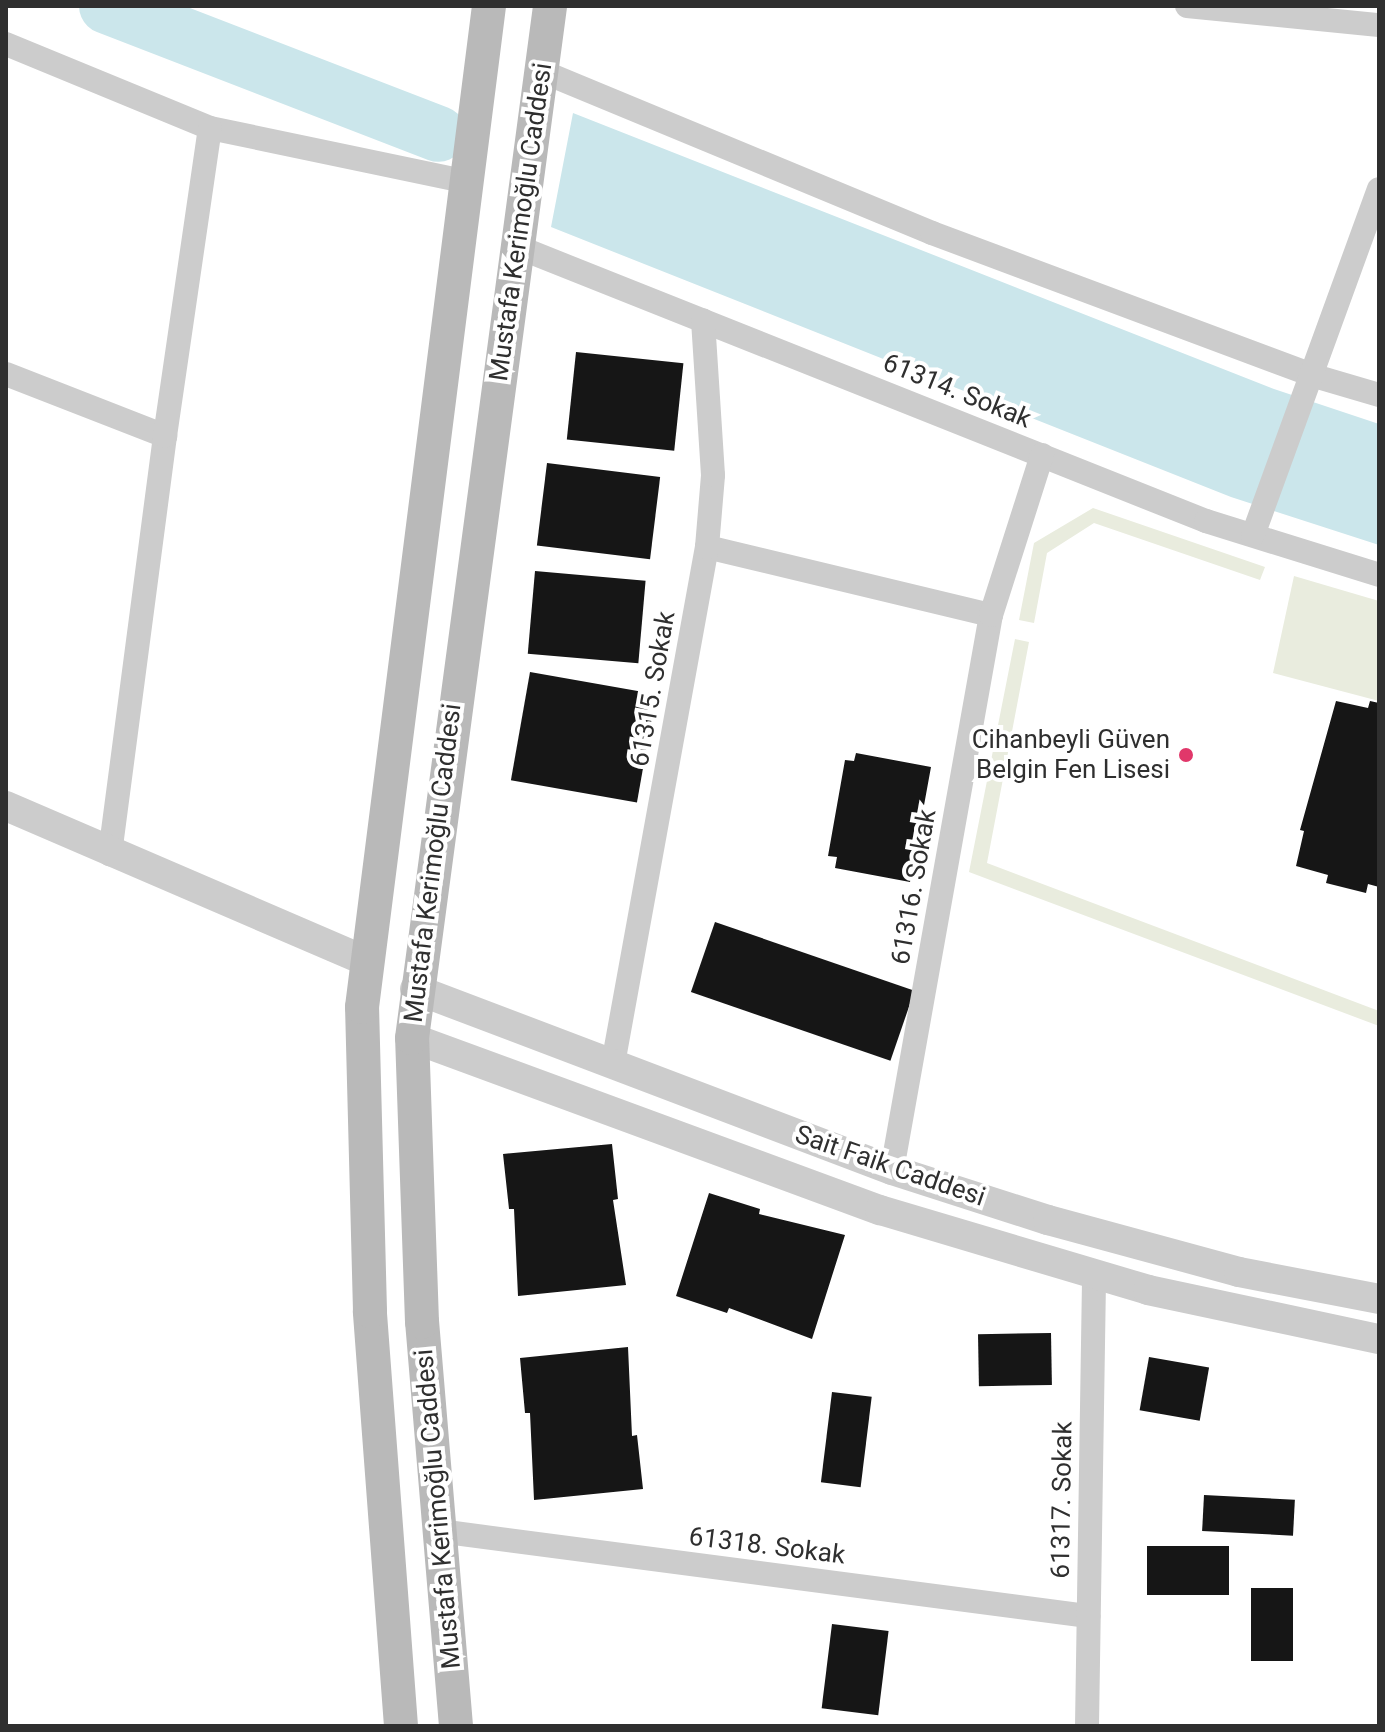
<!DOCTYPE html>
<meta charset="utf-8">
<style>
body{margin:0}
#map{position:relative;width:1385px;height:1732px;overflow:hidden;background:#fff;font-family:Roboto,sans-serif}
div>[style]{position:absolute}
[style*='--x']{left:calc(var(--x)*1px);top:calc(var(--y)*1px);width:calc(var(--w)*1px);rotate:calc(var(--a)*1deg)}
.green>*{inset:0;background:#e9ecde}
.water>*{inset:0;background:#cbe6eb}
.river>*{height:56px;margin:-28px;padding:0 28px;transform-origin:28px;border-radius:28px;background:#cbe6eb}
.building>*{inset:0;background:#161616;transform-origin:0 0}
.minor>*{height:24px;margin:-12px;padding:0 12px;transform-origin:12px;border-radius:12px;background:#ccc}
.tertiary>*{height:30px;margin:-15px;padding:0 15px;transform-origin:15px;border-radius:15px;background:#ccc}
.secondary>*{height:34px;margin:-17px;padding:0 17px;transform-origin:17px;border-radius:17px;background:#b9b9b9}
.dots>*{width:22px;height:22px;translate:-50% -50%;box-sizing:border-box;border:4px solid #fff;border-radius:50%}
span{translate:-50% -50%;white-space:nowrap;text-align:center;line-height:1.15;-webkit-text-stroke:8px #fff;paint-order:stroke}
.street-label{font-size:26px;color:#2f2f2f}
.poi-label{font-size:26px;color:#2f2f2f}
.right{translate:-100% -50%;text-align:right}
.frame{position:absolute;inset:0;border:8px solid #2f2f2f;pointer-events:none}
</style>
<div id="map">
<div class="green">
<div style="clip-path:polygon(1093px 508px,1265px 567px,1260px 580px,1094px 523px,1047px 553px,1034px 623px,1019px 620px,1034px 543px)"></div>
<div style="clip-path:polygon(1294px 576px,1379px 601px,1379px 701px,1273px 673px)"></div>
<div style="clip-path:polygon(1015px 639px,1029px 642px,987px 863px,1379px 1011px,1379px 1026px,969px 872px)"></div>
</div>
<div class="water">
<div style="clip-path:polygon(573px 113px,1274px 389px,1379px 424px,1379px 545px,1231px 497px,551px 227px)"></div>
</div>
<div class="river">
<div style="--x:107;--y:6;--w:355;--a:21.1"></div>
</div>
<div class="building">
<div style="left:576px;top:352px;width:108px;height:88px;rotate:6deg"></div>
<div style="left:547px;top:463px;width:114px;height:83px;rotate:7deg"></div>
<div style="left:535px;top:571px;width:111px;height:83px;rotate:5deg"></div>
<div style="left:530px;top:672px;width:128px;height:110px;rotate:10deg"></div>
<div style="clip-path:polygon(1336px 701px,1368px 708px,1370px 701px,1379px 703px,1379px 887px,1368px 884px,1366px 893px,1326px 883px,1328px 875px,1296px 866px,1304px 831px,1300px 830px)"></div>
<div style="clip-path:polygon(856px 753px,931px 767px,910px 882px,835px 868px,837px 857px,828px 856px,845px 760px,854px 761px)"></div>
<div style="left:715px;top:922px;width:211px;height:74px;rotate:19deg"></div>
<div style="clip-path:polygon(612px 1144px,618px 1199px,613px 1200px,626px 1285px,518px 1296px,514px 1209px,509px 1209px,503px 1154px)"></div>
<div style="clip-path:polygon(709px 1193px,760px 1209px,759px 1214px,845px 1235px,812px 1339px,729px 1308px,727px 1313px,676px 1296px)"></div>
<div style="left:1051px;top:1333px;width:52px;height:73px;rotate:89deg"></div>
<div style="clip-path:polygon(628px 1347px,632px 1436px,637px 1435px,643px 1489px,534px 1500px,530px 1413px,525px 1413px,520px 1358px)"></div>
<div style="left:1149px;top:1357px;width:61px;height:54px;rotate:10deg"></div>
<div style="left:832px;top:1392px;width:40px;height:91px;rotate:7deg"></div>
<div style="left:1204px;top:1495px;width:91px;height:36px;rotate:3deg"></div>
<div style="left:1229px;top:1546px;width:49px;height:82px;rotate:90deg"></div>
<div style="left:1251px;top:1588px;width:42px;height:73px"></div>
<div style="left:832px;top:1624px;width:57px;height:85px;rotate:7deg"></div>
</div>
<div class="minor">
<div style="--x:1187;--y:6;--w:193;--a:5.7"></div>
<div style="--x:6;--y:44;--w:221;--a:22.4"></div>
<div style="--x:210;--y:128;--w:265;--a:11.8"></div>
<div style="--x:541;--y:71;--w:423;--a:22.5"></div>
<div style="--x:932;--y:233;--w:405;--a:20.5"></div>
<div style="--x:1311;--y:375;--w:71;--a:16.4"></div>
<div style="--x:518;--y:247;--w:741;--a:21.72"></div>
<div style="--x:1206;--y:521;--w:181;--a:17.3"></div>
<div style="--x:6;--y:374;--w:171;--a:21.3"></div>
<div style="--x:165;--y:436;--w:422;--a:97.5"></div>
<div style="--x:165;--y:436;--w:311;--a:-81.7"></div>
<div style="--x:1253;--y:535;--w:368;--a:-70"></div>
<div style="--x:707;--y:547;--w:292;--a:13.5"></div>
<div style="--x:613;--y:1064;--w:525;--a:-79.7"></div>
<div style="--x:707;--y:547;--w:72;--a:-85.2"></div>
<div style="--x:713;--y:475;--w:155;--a:-93.7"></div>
<div style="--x:892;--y:1170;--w:564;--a:-79.89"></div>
<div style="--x:991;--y:615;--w:168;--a:-72.3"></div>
<div style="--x:439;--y:1531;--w:655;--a:7.46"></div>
<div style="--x:1087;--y:1726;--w:452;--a:-89.1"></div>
</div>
<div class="tertiary">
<div style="--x:6;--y:806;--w:390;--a:23.3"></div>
<div style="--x:415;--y:989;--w:510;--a:20.78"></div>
<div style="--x:892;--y:1170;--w:164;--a:17.8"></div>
<div style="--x:1048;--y:1220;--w:198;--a:15.2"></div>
<div style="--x:1239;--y:1272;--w:143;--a:10.9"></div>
<div style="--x:412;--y:1038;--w:499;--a:20.2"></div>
<div style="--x:880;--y:1210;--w:280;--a:16.6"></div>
<div style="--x:1148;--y:1290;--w:236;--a:12"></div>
</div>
<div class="secondary">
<div style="--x:401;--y:1726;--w:416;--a:-94.3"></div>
<div style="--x:370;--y:1311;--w:304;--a:-91.5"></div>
<div style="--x:362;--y:1007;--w:1009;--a:-82.77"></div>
<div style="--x:456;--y:1726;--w:405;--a:-94.8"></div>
<div style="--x:422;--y:1322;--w:284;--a:-92"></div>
<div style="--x:412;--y:1038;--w:1041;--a:-82.38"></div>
</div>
<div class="dots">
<div style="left:1186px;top:755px;background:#e1376a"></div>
</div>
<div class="street-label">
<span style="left:521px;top:222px;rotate:-82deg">Mustafa Kerimoğlu Caddesi</span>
<span style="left:957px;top:391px;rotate:22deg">61314. Sokak</span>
<span style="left:653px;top:689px;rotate:-80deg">61315. Sokak</span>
<span style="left:433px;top:863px;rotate:-83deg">Mustafa Kerimoğlu Caddesi</span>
<span style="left:914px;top:887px;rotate:-80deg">61316. Sokak</span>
<span style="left:890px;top:1166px;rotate:19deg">Sait Faik Caddesi</span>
<span style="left:1062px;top:1500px;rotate:-89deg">61317. Sokak</span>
<span style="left:438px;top:1509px;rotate:-95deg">Mustafa Kerimoğlu Caddesi</span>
<span style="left:767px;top:1546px;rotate:7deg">61318. Sokak</span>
</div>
<div class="poi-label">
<span class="right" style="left:1170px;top:755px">Cihanbeyli Güven<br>Belgin Fen Lisesi</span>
</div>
<div class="frame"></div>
</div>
